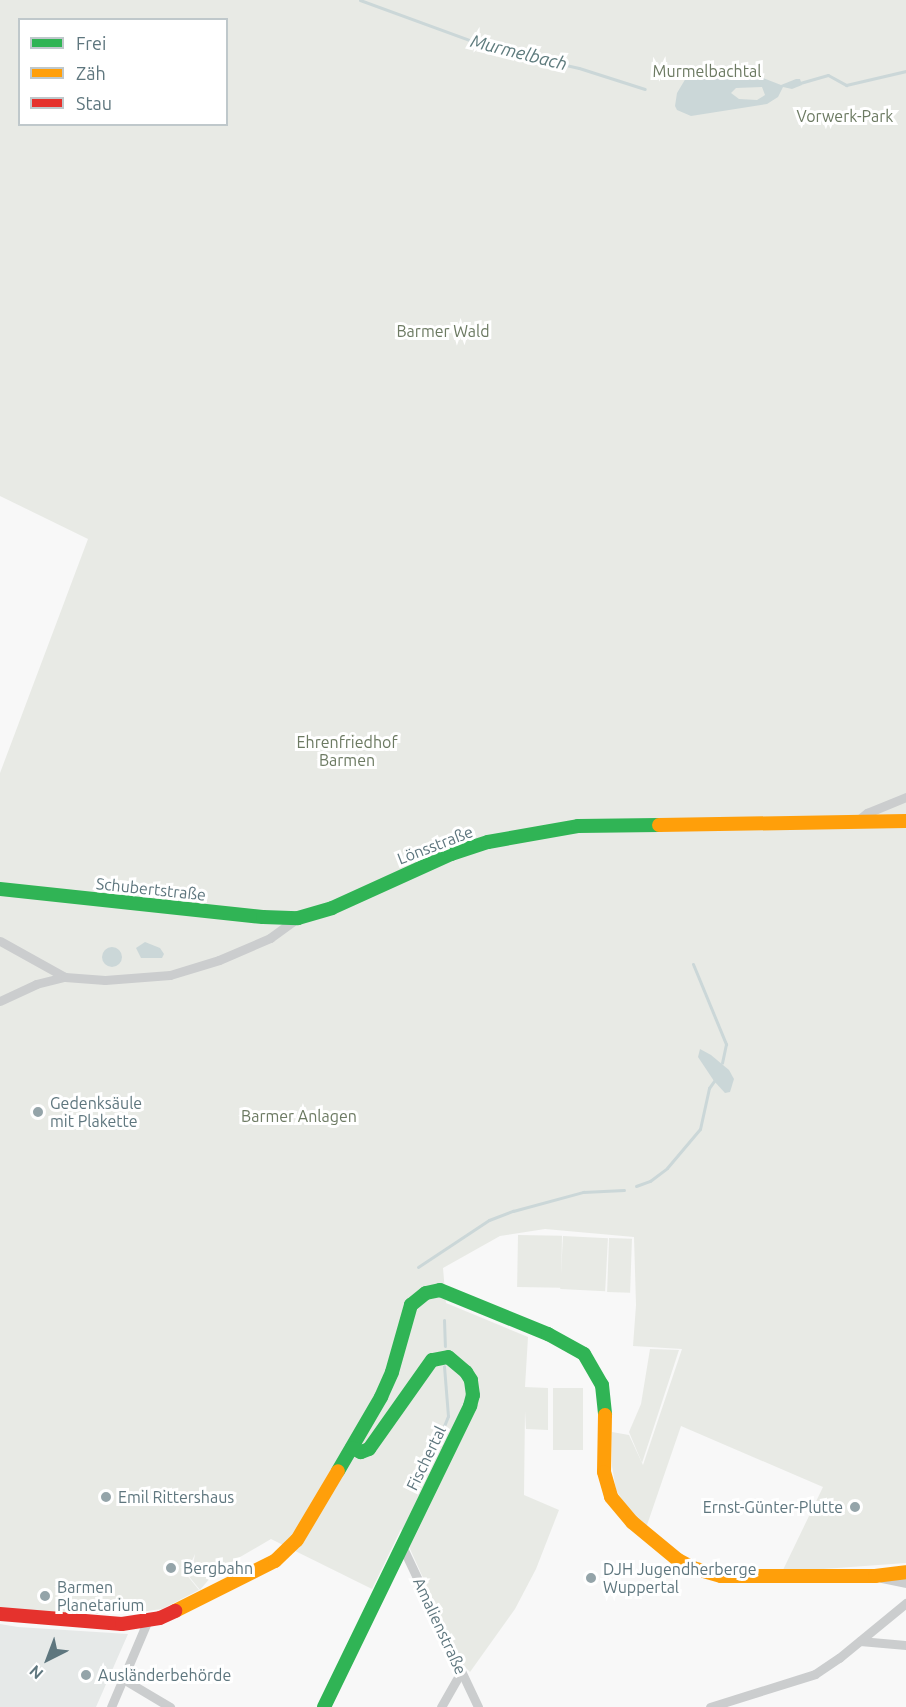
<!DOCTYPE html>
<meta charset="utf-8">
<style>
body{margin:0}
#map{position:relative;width:906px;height:1707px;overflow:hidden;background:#f8f8f8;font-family:Ubuntu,sans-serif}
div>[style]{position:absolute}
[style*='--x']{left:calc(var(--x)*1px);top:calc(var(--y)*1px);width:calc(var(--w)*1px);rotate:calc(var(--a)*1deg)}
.built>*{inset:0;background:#e6e9e8}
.green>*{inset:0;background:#e8eae5;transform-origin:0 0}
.water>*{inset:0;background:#cbd7d8}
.round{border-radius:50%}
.stream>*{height:3px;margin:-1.5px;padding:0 1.5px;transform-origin:1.5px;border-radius:1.5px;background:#cbd7d8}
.street>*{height:9px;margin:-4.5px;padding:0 4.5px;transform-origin:4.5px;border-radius:4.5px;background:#cbcdce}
.fast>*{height:14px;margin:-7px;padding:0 7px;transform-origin:7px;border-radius:7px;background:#30b455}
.slow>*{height:14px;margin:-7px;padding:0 7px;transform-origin:7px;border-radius:7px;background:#ff9f0a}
.jam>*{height:14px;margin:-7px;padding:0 7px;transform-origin:7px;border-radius:7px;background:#e5322d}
.dots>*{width:16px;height:16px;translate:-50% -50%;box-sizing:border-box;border:3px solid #fff;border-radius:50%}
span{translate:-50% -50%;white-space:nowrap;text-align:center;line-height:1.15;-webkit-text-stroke:6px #fff;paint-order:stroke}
.park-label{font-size:16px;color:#6c7a62}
.street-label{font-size:16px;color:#5e767e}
.poi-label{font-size:16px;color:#5e767e}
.left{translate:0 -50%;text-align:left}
.right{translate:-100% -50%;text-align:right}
.water-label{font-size:18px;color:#5e7b7d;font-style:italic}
.legend{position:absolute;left:18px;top:18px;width:210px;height:108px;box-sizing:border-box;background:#fff;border:2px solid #bfc8cb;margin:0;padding:8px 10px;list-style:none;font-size:18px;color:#5e767e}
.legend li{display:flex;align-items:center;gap:12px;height:30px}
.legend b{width:30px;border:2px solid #bfc8cb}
.north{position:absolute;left:18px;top:1629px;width:60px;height:60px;-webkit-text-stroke:4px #fff;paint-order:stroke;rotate:222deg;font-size:16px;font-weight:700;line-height:24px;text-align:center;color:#5e767e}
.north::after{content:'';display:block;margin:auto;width:21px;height:27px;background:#5e767e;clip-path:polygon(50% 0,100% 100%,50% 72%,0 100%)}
</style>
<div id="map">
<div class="built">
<div style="clip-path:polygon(0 1624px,18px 1627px,128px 1634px,96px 1707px,0 1707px)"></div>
</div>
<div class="green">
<div style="clip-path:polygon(evenodd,0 0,906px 0,906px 1563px,782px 1572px,823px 1487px,681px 1426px,646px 1528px,626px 1506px,616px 1490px,612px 1466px,612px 1432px,629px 1435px,643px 1465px,682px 1349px,633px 1346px,636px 1305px,634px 1237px,545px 1229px,500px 1236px,443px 1268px,446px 1303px,528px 1337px,525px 1387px,548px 1388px,548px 1430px,526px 1429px,525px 1411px,524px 1495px,559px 1510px,536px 1569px,515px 1609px,470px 1672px,462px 1664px,401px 1529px,372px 1589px,271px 1539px,216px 1571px,200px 1590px,187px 1574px,193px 1566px,195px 1554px,186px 1574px,199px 1590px,162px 1609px,133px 1613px,59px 1615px,0 1609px,0 773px,88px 539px,0 496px,0 0,20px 20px,226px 20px,226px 124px,20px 124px,20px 20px)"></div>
<div style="left:518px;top:1235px;width:44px;height:52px;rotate:1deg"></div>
<div style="left:563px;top:1236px;width:45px;height:53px;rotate:3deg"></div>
<div style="left:609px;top:1238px;width:23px;height:54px;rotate:2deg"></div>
<div style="clip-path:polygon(650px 1349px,679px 1350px,642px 1463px,629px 1432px,641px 1404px)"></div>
<div style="left:553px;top:1388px;width:30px;height:62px"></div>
</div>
<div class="water">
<div style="clip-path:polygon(evenodd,697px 72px,763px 78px,781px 85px,796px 79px,800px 79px,802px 85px,792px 89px,783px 87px,778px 97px,767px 104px,691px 116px,677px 110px,675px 106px,677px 93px,686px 78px,697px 72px,762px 87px,765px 95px,757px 100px,739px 99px,731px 93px,736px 88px,762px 87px)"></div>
<div style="clip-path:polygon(145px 942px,160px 948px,164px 954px,162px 958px,141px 958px,136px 948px)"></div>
<div class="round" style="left:102px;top:947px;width:20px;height:20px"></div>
<div style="clip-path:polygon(700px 1049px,711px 1055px,729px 1070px,734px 1079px,730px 1092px,725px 1093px,714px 1081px,698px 1057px)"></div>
</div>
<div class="stream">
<div style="--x:360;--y:0;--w:143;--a:20.1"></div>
<div style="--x:494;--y:49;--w:87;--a:12.6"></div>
<div style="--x:579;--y:68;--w:69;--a:17.7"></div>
<div style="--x:800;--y:83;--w:29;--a:-16"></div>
<div style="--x:828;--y:75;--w:21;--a:29"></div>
<div style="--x:846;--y:85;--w:62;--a:-13.1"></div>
<div style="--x:693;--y:964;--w:87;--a:67.6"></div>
<div style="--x:726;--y:1044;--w:19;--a:102"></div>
<div style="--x:636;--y:1186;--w:15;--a:-20"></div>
<div style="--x:650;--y:1181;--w:21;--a:-37"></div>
<div style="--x:667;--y:1168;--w:51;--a:-49.8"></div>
<div style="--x:700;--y:1129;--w:42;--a:-77.6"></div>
<div style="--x:709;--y:1088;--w:9;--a:-54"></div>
<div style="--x:418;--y:1267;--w:85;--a:-33.5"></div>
<div style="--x:489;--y:1220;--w:26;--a:-21"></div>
<div style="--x:513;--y:1211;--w:73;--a:-15.2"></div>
<div style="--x:583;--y:1192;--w:41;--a:-2.8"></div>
<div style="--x:444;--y:1320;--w:26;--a:88"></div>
<div style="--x:423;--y:1478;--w:67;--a:-68"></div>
<div style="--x:448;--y:1416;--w:50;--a:-94.6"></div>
</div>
<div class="street">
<div style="--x:857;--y:821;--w:13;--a:-39"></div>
<div style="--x:867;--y:813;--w:42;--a:-22.3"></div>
<div style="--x:0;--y:941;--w:74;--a:29"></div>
<div style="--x:0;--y:1001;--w:40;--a:-25"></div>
<div style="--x:36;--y:984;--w:30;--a:-14"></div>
<div style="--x:65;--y:977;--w:40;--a:4.3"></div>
<div style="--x:105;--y:980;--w:65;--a:-4.4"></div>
<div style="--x:170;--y:975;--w:51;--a:-17"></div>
<div style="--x:219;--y:960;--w:56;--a:-23.3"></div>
<div style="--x:270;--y:938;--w:34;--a:-36"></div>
<div style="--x:402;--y:1546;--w:178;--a:64.7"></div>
<div style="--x:882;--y:1578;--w:25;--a:12"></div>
<div style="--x:860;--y:1641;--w:46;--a:5"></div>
<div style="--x:123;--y:1679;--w:55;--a:30.8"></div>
<div style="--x:111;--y:1707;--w:95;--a:-67"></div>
<div style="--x:441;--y:1707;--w:40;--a:-60.3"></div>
<div style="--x:710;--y:1707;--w:110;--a:-17.4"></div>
<div style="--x:815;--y:1674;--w:29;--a:-34"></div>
<div style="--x:839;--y:1658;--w:87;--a:-39.4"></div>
</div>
<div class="fast">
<div style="--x:0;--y:889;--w:264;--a:6.1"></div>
<div style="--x:263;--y:917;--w:35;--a:2"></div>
<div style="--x:298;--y:918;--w:35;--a:-16"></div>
<div style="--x:332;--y:908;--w:131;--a:-24.4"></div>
<div style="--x:451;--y:854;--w:39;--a:-18"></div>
<div style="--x:488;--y:842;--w:91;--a:-10.1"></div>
<div style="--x:578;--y:826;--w:81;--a:-0.7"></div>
<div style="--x:338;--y:1471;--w:86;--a:-59.8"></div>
<div style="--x:381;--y:1397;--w:27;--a:-66"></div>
<div style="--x:392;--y:1372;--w:70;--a:-74.2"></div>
<div style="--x:411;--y:1305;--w:19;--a:-39"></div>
<div style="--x:426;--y:1293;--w:14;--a:-12"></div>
<div style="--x:440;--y:1290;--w:117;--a:22.2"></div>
<div style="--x:548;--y:1334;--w:41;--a:29.1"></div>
<div style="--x:584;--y:1354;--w:36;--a:60"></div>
<div style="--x:602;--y:1385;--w:30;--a:84"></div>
<div style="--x:324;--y:1707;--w:335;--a:-64.1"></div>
<div style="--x:470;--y:1406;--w:11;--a:-75"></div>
<div style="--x:473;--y:1395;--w:15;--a:-98"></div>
<div style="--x:471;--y:1380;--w:9;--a:-122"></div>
<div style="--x:466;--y:1372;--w:23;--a:-140"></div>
<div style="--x:448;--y:1357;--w:16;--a:169"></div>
<div style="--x:432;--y:1360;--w:109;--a:125.3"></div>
<div style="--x:369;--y:1449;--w:9;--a:159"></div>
<div style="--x:361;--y:1452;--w:10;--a:-156"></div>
</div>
<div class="slow">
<div style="--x:659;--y:825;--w:247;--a:-0.9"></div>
<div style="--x:605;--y:1415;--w:57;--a:91"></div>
<div style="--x:604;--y:1472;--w:26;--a:74"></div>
<div style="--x:611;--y:1497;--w:33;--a:50"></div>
<div style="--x:632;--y:1522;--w:60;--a:39.6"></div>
<div style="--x:678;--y:1560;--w:17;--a:28"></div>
<div style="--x:693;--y:1568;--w:29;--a:16"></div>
<div style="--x:721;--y:1576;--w:154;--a:0"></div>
<div style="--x:875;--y:1576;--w:31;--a:-7"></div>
<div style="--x:175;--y:1611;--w:112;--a:-26.6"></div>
<div style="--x:275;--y:1561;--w:30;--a:-44"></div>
<div style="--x:297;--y:1540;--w:80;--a:-59.3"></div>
</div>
<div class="jam">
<div style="--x:0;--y:1614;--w:122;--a:4.7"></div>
<div style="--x:122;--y:1624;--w:38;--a:-9"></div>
<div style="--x:160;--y:1618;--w:17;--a:-25"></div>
</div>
<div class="dots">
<div style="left:38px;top:1112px;background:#94a4a9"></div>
<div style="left:106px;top:1497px;background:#94a4a9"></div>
<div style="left:855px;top:1507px;background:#94a4a9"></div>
<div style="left:171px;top:1568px;background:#94a4a9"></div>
<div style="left:591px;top:1578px;background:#94a4a9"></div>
<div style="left:45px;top:1596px;background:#94a4a9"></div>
<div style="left:86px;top:1675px;background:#94a4a9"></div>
</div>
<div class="park-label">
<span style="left:707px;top:71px">Murmelbachtal</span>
<span style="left:845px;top:116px">Vorwerk-Park</span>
<span style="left:443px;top:331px">Barmer Wald</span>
<span style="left:347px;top:751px">Ehrenfriedhof<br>Barmen</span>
<span style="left:299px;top:1116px">Barmer Anlagen</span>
</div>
<div class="street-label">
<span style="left:435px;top:845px;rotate:-21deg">Lönsstraße</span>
<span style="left:151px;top:889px;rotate:6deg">Schubertstraße</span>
<span style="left:426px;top:1458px;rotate:-64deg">Fischertal</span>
<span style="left:440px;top:1626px;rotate:65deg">Amalienstraße</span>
</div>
<div class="poi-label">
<span class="left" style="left:50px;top:1112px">Gedenksäule<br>mit Plakette</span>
<span class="left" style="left:118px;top:1497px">Emil Rittershaus</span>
<span class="right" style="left:843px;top:1507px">Ernst-Günter-Plutte</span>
<span class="left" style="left:183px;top:1568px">Bergbahn</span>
<span class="left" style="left:603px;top:1578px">DJH Jugendherberge<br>Wuppertal</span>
<span class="left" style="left:57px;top:1596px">Barmen<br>Planetarium</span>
<span class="left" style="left:98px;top:1675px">Ausländerbehörde</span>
</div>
<div class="water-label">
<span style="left:519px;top:52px;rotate:14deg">Murmelbach</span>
</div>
<ul class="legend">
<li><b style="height:8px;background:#30b455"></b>Frei</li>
<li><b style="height:8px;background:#ff9f0a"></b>Zäh</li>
<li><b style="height:8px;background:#e5322d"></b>Stau</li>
</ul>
<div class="north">N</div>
</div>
